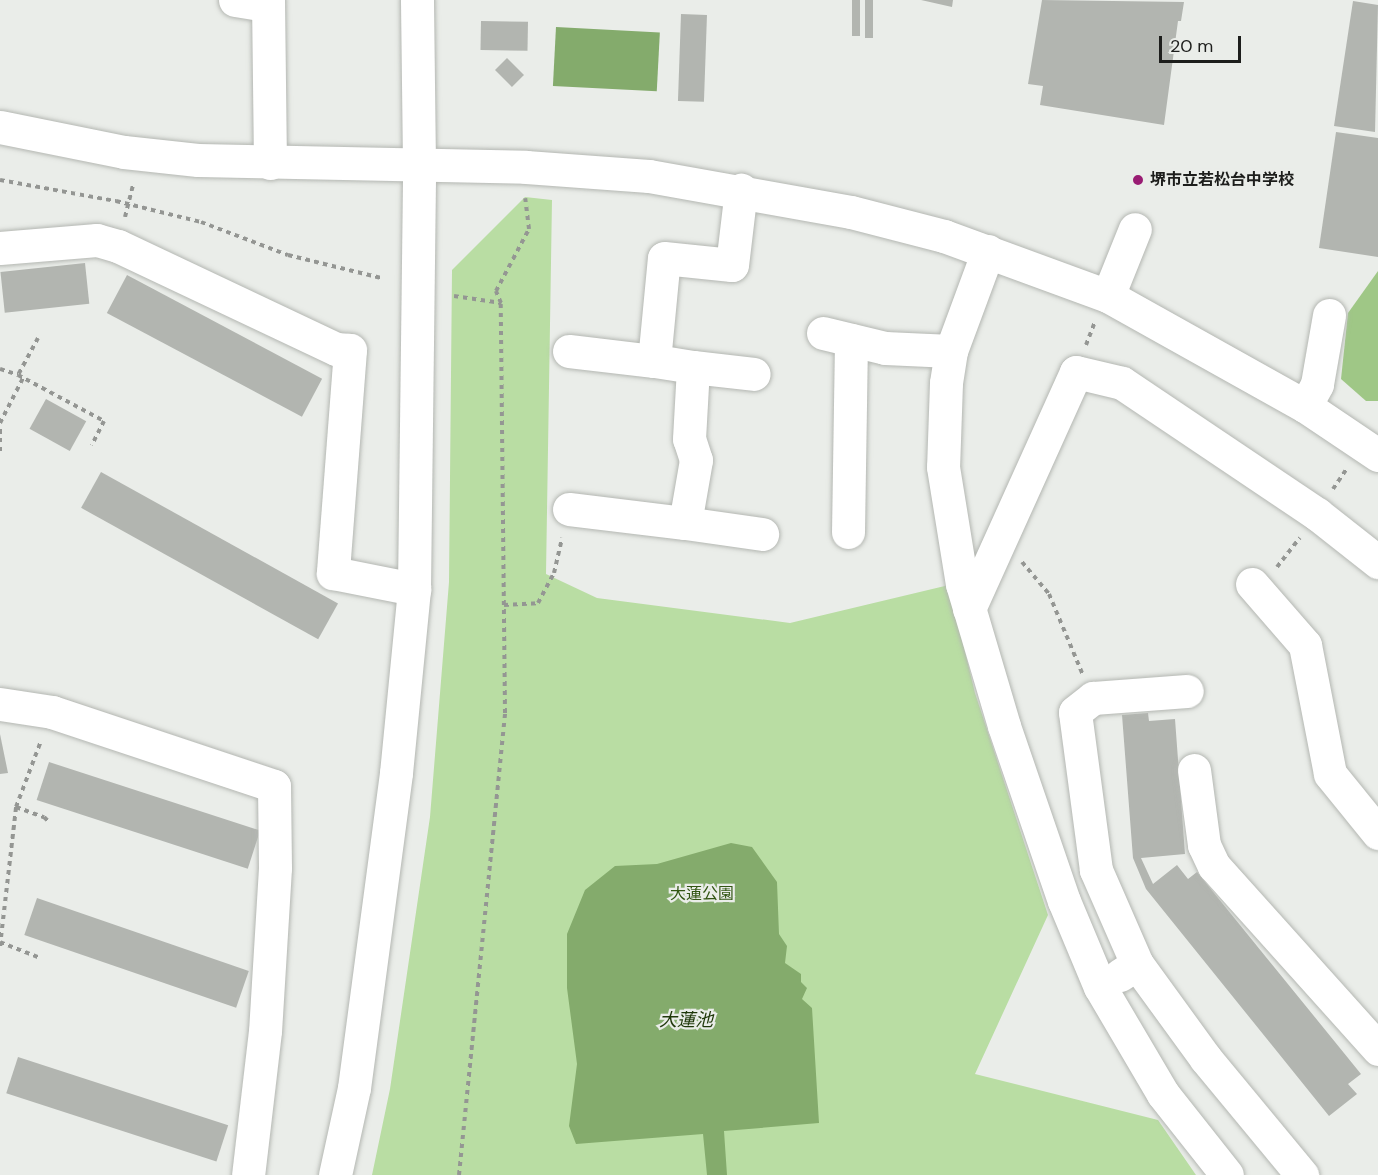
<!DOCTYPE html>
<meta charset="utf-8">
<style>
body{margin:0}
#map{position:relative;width:1378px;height:1175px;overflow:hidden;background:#eaede9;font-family:"DM Sans","Noto Sans JP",sans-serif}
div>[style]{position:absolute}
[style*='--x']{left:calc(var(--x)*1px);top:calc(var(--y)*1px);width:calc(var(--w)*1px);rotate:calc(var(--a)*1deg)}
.green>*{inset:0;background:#b9dda3}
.forest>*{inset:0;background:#9fc786}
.water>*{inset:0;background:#84ab6c;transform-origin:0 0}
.building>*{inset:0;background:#b2b5b0;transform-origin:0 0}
.path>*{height:4px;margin-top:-2px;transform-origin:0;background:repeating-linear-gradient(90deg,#949693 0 4.5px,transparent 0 9px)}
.roads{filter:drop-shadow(0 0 2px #b4b7b2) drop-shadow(0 0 2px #b4b7b2)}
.minor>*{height:33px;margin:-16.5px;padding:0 16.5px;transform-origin:16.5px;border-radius:16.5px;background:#fff}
.dots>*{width:16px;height:16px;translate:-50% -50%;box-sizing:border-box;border:3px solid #eaede9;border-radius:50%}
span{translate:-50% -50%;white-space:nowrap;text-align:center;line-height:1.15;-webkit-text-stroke:4.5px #eaede9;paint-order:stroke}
.poi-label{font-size:16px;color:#1d1e1c;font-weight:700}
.left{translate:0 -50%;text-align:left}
.park-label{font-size:16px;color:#325613}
.water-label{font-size:18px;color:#1f380a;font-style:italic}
.scale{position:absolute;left:1159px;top:36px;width:82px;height:27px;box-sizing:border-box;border:3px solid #1d1e1c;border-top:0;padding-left:8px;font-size:18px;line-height:21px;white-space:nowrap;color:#1d1e1c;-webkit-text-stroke:4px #eaede9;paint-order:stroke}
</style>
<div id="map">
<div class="green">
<div style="clip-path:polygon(525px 197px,552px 200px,546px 574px,597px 598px,790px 623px,949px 585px,975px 693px,1048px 915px,975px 1074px,1158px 1120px,1196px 1175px,372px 1175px,390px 1089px,430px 817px,449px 582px,452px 270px)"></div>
</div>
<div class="forest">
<div style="clip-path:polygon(1378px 271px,1378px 401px,1366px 401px,1341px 379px,1348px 313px)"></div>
</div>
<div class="water">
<div style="left:556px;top:27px;width:104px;height:59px;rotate:3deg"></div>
<div style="clip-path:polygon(731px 843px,752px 847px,777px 882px,779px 934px,787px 946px,785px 963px,801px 974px,801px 982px,807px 988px,802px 999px,812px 1008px,819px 1123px,724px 1131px,727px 1175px,707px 1175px,703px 1134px,576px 1144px,569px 1126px,577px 1064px,567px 988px,567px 934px,585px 890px,615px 866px,657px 864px)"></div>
</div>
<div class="building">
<div style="left:852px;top:0;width:8px;height:36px"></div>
<div style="left:865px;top:0;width:8px;height:38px"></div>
<div style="clip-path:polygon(921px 0,953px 0,952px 7px)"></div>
<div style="clip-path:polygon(1042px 0,1184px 2px,1181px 21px,1178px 21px,1164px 125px,1040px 105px,1043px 86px,1028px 84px)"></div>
<div style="clip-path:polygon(1353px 1px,1378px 5px,1375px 132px,1334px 126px)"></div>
<div style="left:681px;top:14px;width:26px;height:87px;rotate:2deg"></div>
<div style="left:481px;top:21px;width:47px;height:29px;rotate:1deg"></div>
<div style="left:507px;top:58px;width:24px;height:17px;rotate:45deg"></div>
<div style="clip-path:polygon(1336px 132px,1378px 138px,1378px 257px,1319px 248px)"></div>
<div style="left:85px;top:263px;width:41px;height:85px;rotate:84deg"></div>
<div style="left:127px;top:275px;width:221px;height:43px;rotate:28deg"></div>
<div style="left:46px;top:399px;width:46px;height:34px;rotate:29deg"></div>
<div style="left:101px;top:472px;width:271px;height:41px;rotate:29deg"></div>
<div style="clip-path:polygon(1148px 713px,1149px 721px,1175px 719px,1185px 854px,1141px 858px,1153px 884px,1177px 865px,1188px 879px,1197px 872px,1361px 1074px,1348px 1084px,1357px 1094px,1329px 1116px,1146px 889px,1133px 858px,1122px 715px)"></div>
<div style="clip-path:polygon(0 734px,8px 773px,0 774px)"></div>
<div style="left:49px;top:762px;width:222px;height:40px;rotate:18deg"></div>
<div style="left:37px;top:898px;width:224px;height:39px;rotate:19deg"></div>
<div style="left:18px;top:1057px;width:221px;height:38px;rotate:18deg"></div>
</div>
<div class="path">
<div style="--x:0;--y:180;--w:118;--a:10.3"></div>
<div style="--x:116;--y:201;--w:88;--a:13.9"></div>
<div style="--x:201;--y:222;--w:93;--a:20.8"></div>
<div style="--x:288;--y:255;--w:96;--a:13.9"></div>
<div style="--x:125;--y:217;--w:34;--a:-76"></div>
<div style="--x:454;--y:296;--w:48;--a:8.5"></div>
<div style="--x:38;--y:338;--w:42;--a:118.4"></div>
<div style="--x:18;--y:375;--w:98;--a:28.1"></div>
<div style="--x:104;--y:421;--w:27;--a:117"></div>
<div style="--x:1086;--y:345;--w:26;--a:-69"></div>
<div style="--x:0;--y:369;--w:19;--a:18"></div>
<div style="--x:0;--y:423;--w:51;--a:-62.9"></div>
<div style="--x:0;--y:429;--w:27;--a:90"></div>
<div style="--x:1333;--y:489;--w:25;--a:-56"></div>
<div style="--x:1022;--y:562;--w:42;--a:49.8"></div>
<div style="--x:1049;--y:594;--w:86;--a:67.3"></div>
<div style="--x:1277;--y:567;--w:37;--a:-52"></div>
<div style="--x:504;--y:605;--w:34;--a:-3"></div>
<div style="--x:538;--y:603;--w:34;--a:-62"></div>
<div style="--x:554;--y:573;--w:36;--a:-77"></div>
<div style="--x:16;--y:807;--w:30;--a:20"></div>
<div style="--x:44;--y:817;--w:8;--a:45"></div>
<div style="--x:0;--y:942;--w:43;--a:21.8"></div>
<div style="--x:0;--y:946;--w:140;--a:-83.4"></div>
<div style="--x:16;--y:807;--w:71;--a:-69.3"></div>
<div style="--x:459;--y:1175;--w:464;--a:-84.3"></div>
<div style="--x:505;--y:713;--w:410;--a:-90.6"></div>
<div style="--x:501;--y:303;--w:13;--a:-113"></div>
<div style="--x:496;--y:291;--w:70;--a:-62"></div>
<div style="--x:529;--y:229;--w:31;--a:-97"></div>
</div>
<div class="roads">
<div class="minor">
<div style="--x:235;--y:0;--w:33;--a:9"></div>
<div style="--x:268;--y:0;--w:163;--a:89.3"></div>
<div style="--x:0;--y:127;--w:126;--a:11.4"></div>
<div style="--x:124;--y:152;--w:74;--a:6.2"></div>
<div style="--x:198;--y:160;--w:328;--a:1.2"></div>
<div style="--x:526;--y:167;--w:123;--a:4.2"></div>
<div style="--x:649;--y:176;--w:205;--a:10.1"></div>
<div style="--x:851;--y:212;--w:96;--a:14.5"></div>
<div style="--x:944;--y:236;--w:175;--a:20.1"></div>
<div style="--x:1108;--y:296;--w:226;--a:29.2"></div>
<div style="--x:1305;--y:406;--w:88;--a:33.9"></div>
<div style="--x:0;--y:248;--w:97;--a:-4.7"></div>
<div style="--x:97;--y:240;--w:22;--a:16"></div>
<div style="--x:118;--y:246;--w:241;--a:25.3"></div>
<div style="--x:336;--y:349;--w:14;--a:4"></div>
<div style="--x:350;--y:350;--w:224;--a:94.4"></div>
<div style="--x:333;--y:573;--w:83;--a:11.2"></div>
<div style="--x:988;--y:251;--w:107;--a:110.3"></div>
<div style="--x:951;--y:351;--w:32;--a:99"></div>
<div style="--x:946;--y:383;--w:84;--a:92"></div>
<div style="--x:943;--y:467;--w:119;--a:80.8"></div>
<div style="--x:962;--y:584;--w:148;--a:73.5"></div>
<div style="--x:1004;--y:726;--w:185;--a:71.1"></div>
<div style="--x:1064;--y:901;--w:93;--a:67.3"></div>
<div style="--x:1100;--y:987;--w:124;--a:59.5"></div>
<div style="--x:1163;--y:1094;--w:103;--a:51.7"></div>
<div style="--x:1108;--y:296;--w:72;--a:-68.1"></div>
<div style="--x:823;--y:333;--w:64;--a:13.6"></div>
<div style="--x:885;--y:348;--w:66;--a:2.6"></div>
<div style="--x:569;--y:351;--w:86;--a:6.7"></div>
<div style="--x:693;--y:367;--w:61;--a:6.5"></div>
<div style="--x:1305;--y:406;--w:25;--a:-61"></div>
<div style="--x:1317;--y:384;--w:70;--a:-80.1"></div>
<div style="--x:569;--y:509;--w:117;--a:6.9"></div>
<div style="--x:685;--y:523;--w:64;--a:-80.1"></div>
<div style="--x:696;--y:460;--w:22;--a:-108"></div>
<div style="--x:689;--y:439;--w:72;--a:-86.8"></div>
<div style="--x:693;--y:367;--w:39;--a:-171"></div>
<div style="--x:654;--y:361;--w:103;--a:-84.5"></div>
<div style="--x:664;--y:258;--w:68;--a:5.9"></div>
<div style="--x:732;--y:265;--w:76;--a:-83.2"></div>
<div style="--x:685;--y:523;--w:78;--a:8.1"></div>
<div style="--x:848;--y:532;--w:192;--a:-89.1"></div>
<div style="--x:1252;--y:584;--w:81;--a:49"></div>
<div style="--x:1305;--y:645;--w:131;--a:79"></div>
<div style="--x:1330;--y:774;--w:76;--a:50.9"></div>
<div style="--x:969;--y:609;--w:260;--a:-65.7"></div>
<div style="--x:1076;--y:372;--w:47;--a:13.4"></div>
<div style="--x:1122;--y:383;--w:235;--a:33.9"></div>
<div style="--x:1317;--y:514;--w:78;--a:38.2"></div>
<div style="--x:0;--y:704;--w:53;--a:8.7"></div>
<div style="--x:52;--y:712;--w:234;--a:18.4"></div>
<div style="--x:274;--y:786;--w:82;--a:89.3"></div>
<div style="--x:275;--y:868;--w:163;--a:93.5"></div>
<div style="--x:265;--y:1031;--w:145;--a:96.7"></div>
<div style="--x:1194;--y:770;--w:76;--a:82.4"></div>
<div style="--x:1204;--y:845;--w:23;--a:65"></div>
<div style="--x:1214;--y:866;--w:246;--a:48.1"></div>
<div style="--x:1137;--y:964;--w:103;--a:-113.6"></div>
<div style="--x:1096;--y:870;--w:159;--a:-97.6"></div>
<div style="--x:1075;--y:712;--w:23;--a:-38"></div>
<div style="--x:1093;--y:698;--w:94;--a:-4.3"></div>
<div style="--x:1120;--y:975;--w:20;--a:-33"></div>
<div style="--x:1137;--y:964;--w:117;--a:54"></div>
<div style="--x:1206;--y:1059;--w:151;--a:50.4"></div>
<div style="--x:335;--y:1175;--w:89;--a:-77.7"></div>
<div style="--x:354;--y:1088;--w:318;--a:-82.4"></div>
<div style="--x:396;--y:773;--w:185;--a:-84.4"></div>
<div style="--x:414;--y:589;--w:424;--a:-89.3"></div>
<div style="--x:419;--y:165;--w:165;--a:-90.7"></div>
</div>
</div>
<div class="dots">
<div style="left:1138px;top:180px;background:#991c73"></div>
</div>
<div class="poi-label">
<span class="left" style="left:1150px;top:180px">堺市立若松台中学校</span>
</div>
<div class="park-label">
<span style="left:702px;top:894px">大蓮公園</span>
</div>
<div class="water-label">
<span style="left:686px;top:1020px">大蓮池</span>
</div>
<div class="scale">20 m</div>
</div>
